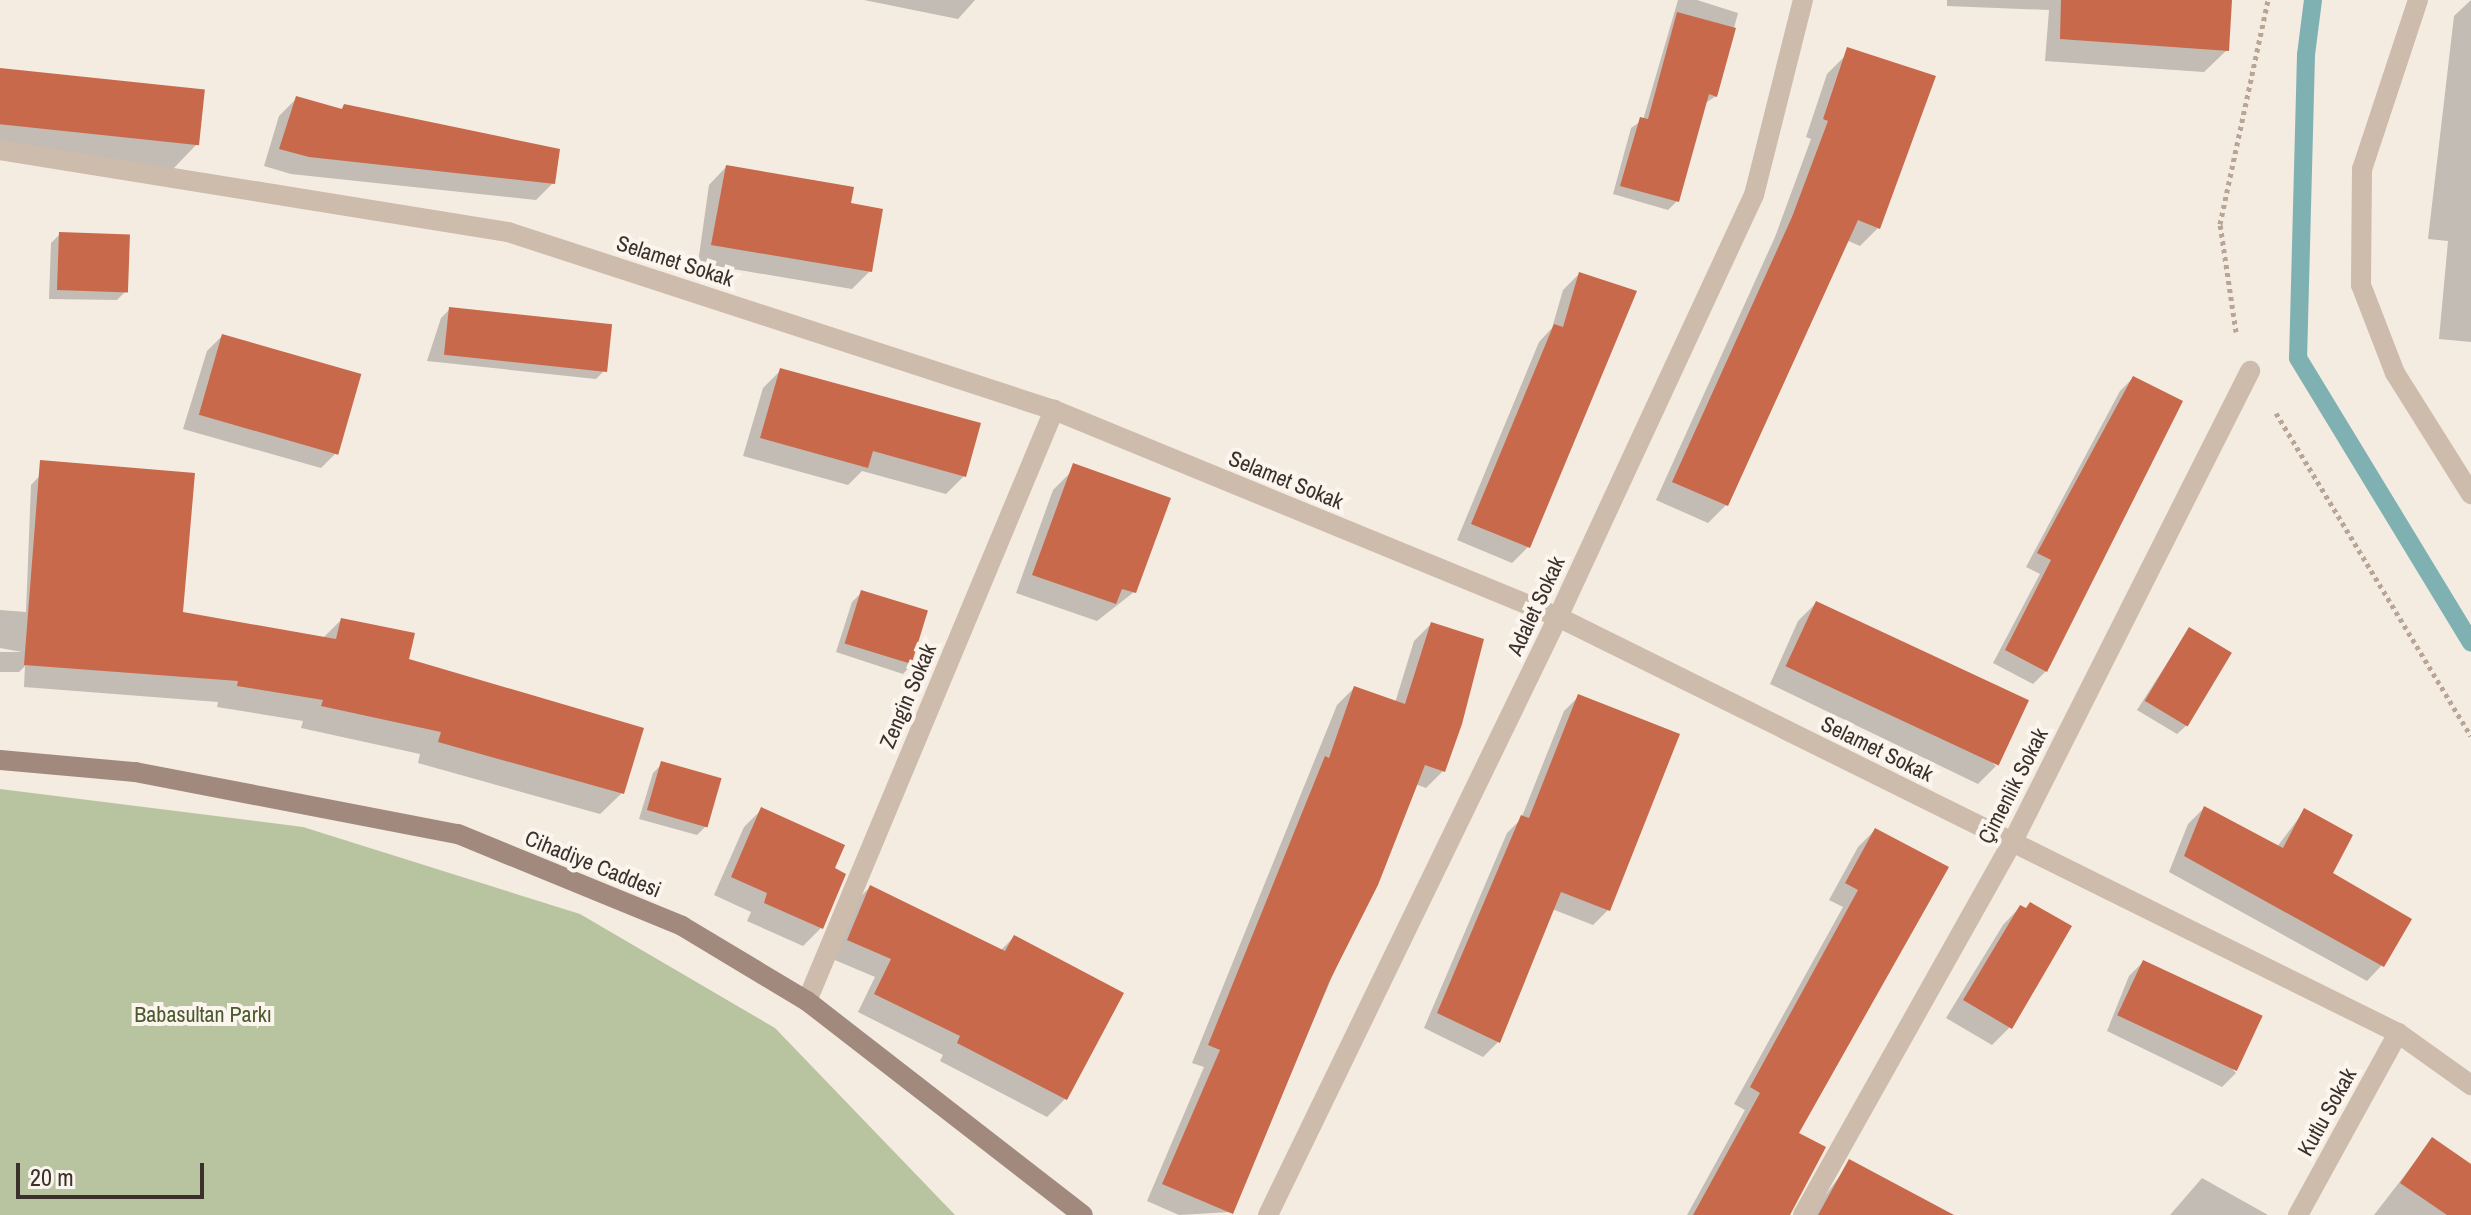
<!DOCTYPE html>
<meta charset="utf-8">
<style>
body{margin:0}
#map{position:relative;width:2471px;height:1215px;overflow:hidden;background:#f4ebe1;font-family:"Archivo Narrow",sans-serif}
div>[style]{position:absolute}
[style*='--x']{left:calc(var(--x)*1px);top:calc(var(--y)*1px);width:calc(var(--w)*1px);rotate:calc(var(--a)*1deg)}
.green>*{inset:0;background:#b8c4a0}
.shadow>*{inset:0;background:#0003}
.stream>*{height:18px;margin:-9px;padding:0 9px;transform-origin:9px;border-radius:9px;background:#7fb0b2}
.building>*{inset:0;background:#c8694b;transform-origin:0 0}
.path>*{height:5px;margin-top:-2.5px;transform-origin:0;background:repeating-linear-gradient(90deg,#b9a596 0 4px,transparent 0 8px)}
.street>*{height:20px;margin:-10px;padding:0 10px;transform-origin:10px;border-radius:10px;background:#cdbbac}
.secondary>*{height:20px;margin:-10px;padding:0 10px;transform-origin:10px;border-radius:10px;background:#a18a7d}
span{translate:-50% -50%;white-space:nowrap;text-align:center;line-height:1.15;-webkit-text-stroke:8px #fbf5ee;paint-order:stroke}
.street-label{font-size:22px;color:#3b302b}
.park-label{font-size:22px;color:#4a5a2e}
.scale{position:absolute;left:16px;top:1163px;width:188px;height:36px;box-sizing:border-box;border:4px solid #3b302b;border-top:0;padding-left:10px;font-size:24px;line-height:28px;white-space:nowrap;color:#3b302b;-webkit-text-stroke:6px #fbf5ee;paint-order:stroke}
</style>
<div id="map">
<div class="green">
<div style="clip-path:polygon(0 789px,303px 827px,580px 914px,775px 1028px,955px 1215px,0 1215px)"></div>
</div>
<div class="shadow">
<div style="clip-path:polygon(864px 0,975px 0,958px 19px)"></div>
<div style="clip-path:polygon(1678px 0,1697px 0,1738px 13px,1716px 96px,1704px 104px,1677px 201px,1668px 210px,1613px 194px,1631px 128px,1643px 120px)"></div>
<div style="clip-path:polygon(1947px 0,2230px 0,2227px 50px,2204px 72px,2045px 61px,2049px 10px,1947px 6px)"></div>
<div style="clip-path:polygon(2471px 0,2471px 342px,2439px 339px,2448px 241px,2428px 239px,2454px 16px)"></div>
<div style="clip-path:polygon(1846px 55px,1878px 228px,1860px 246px,1846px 240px,1726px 505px,1708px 523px,1656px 500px,1775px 237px,1811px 139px,1806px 137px,1827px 74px)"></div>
<div style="clip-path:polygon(0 70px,197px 144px,172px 170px,0 151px)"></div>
<div style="clip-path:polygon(297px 98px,340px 111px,344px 106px,553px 183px,536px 200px,291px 174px,264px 166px,279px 116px)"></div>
<div style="clip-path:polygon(726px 167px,849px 205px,870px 271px,852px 289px,698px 263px,709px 185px)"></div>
<div style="clip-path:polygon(60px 234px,126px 291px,117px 300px,49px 299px,51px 243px)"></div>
<div style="clip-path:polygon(1579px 274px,1528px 547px,1512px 563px,1457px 540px,1539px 342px,1552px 328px,1563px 290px)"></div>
<div style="clip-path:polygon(450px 309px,605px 370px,596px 379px,427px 361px,441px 318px)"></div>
<div style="clip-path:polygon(222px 336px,336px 453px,321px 468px,183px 429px,207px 351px)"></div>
<div style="clip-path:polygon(781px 370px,964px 476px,946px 494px,862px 471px,848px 485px,743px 456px,763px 388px)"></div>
<div style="clip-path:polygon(2133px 378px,2046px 671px,2033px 684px,1993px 663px,2040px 574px,2026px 567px,2120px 391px)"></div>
<div style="clip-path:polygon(52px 463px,181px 614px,323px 638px,341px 620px,622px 793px,600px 814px,418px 763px,420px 754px,301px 728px,303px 721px,217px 707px,218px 702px,24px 687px,25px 666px,19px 672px,0 672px,0 652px,22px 652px,0 648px,0 610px,26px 612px,31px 485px)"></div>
<div style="clip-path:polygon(1072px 471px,1134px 592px,1097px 621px,1016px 593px,1053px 490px)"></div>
<div style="clip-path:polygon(861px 593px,911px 665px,903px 674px,836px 652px,852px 602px)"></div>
<div style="clip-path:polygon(1816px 603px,1996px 766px,1978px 784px,1770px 684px,1798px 621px)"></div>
<div style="clip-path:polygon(1431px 624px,1443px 771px,1426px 788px,1415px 784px,1231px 1212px,1179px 1215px,1147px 1201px,1204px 1067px,1192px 1063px,1337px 705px,1354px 688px,1395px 703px,1414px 641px)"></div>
<div style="clip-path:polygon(2189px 629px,2186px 726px,2177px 734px,2137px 710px)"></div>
<div style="clip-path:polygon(1579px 696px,1608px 910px,1593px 925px,1552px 909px,1498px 1042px,1483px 1057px,1424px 1028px,1507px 833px,1521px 819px,1564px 711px)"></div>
<div style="clip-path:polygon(662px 764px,706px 826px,697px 835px,639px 819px,653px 773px)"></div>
<div style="clip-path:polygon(2204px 808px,2277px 847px,2304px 811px,2330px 874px,2382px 965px,2367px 981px,2169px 872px,2188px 824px)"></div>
<div style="clip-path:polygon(762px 809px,832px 869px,821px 928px,803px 946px,747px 921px,751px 912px,714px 895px,744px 827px)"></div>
<div style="clip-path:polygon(1875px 830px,1797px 1134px,1788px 1215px,1687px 1215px,1745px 1110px,1734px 1104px,1843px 907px,1829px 900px,1858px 847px)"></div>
<div style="clip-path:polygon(870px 887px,1000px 951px,1014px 937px,1121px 994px,1065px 1099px,1047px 1117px,940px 1061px,943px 1055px,858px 1012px,875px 977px,830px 958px,852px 905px)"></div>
<div style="clip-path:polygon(2020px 907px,2010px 1027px,1992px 1045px,1946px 1018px,2003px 925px)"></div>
<div style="clip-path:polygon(2143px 962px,2236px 1073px,2222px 1087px,2107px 1031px,2129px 976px)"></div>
<div style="clip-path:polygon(2432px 1140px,2471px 1167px,2471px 1215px,2374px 1215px)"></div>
<div style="clip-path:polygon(1850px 1162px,1950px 1215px,1811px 1215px)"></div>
<div style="clip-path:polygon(2202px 1178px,2268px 1215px,2170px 1215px)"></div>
</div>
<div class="stream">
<div style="--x:2313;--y:0;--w:55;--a:97.3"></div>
<div style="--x:2306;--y:55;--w:303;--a:91.5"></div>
<div style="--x:2298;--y:358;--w:333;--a:58.7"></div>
</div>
<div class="building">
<div style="clip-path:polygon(2061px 0,2232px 0,2229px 51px,2060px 39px)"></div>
<div style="clip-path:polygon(1677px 12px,1736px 28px,1717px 97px,1709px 94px,1679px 202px,1620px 186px,1640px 117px,1648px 119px)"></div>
<div style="clip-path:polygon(1847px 47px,1936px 76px,1880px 229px,1858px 220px,1728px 506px,1672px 482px,1792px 217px,1828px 121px,1823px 119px)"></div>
<div style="left:0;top:68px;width:206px;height:56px;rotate:6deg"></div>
<div style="clip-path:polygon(296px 96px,342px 109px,344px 104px,560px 149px,555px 184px,309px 157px,279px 149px)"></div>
<div style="clip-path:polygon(726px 165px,854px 187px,851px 203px,883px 209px,872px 272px,711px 245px)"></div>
<div style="left:59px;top:232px;width:71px;height:58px;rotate:2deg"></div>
<div style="clip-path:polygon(1579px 272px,1637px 291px,1530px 548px,1471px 524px,1554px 324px,1563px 327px)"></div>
<div style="left:449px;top:307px;width:164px;height:48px;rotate:6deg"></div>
<div style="left:222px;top:334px;width:145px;height:84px;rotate:16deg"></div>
<div style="clip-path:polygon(780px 368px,981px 423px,966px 477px,873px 451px,868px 468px,760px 438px)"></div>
<div style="clip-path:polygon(2133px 376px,2183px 401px,2047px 672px,2005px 650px,2051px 560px,2037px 553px)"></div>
<div style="clip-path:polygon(40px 460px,195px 473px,183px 612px,336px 639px,341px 618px,415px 633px,409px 659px,644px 728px,624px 794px,438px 742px,441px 732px,321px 706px,323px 700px,237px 686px,238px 681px,24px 665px)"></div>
<div style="clip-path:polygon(1073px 463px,1171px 498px,1136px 593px,1122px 589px,1116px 604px,1032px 575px)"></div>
<div style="left:861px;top:590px;width:70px;height:56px;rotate:17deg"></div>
<div style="left:1816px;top:601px;width:235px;height:72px;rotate:25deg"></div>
<div style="clip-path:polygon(1431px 622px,1484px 639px,1462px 724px,1445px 772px,1425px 765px,1378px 885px,1330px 980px,1233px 1214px,1162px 1184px,1220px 1050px,1208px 1045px,1325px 756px,1329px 758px,1354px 686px,1405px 704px)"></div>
<div style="left:2189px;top:627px;width:50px;height:86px;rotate:31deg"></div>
<div style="clip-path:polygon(1578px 694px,1680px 734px,1610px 911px,1561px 892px,1500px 1043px,1437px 1013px,1521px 815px,1529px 818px)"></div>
<div style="left:661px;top:761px;width:63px;height:51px;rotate:16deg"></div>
<div style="clip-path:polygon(2204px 806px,2283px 848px,2304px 808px,2353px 835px,2333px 873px,2412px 919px,2384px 967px,2184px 856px)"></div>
<div style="clip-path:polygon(761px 807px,845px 845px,835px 868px,846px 874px,823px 929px,764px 903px,767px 893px,731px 877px)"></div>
<div style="clip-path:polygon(1875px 828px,1949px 867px,1799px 1133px,1826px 1147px,1790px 1215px,1693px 1215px,1760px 1093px,1750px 1087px,1858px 890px,1845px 883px)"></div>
<div style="clip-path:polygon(870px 885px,1005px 951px,1014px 935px,1124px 993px,1067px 1100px,957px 1043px,960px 1036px,874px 994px,891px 959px,847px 940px)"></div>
<div style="clip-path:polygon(2030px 902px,2072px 926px,2012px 1029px,1963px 1000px,2020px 905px,2026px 908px)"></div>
<div style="left:2143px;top:960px;width:132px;height:61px;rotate:25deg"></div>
<div style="clip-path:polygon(2432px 1137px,2471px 1164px,2471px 1215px,2447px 1215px,2400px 1183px)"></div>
<div style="clip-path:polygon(1849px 1159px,1954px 1215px,1818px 1215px)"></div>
</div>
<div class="path">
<div style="--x:2236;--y:332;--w:109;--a:-98.4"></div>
<div style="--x:2220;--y:224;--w:229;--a:-77.9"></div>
<div style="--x:2276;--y:413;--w:377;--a:58.9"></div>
</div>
<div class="street">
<div style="--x:2418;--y:0;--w:178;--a:108.3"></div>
<div style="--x:2362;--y:169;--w:116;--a:90.5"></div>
<div style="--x:2361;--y:285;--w:94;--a:68.9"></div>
<div style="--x:2395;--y:373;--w:143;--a:57.9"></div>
<div style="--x:0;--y:150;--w:515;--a:9.17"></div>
<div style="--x:508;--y:232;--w:574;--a:18.06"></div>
<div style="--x:1054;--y:410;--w:545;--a:22.33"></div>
<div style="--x:1558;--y:617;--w:937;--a:26.35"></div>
<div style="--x:2398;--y:1033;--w:90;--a:35.5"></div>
<div style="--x:807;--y:1001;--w:641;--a:-67.32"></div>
<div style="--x:1268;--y:1215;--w:665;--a:-64.13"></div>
<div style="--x:1558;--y:617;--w:465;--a:-65.1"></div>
<div style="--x:1754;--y:195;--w:201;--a:-75.9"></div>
<div style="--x:1803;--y:1215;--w:427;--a:-60.7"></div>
<div style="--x:2012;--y:843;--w:529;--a:-63.24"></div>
<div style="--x:2298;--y:1215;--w:208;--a:-61.2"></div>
</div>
<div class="secondary">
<div style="--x:0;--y:760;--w:136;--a:5.1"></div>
<div style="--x:135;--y:772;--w:329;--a:10.9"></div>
<div style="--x:458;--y:834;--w:242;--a:22.3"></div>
<div style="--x:682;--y:926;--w:146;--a:31"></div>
<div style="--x:807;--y:1001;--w:349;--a:37.8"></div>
</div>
<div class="street-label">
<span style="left:675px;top:261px;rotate:18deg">Selamet Sokak</span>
<span style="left:1286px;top:480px;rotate:22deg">Selamet Sokak</span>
<span style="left:1536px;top:606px;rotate:-65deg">Adalet Sokak</span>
<span style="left:908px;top:696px;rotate:-67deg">Zengin Sokak</span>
<span style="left:1877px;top:749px;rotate:26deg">Selamet Sokak</span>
<span style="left:2013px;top:786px;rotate:-63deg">Çimenlik Sokak</span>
<span style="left:593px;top:864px;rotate:22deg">Cihadiye Caddesi</span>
<span style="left:2327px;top:1112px;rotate:-61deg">Kutlu Sokak</span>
</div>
<div class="park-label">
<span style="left:203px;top:1015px">Babasultan Parkı</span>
</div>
<div class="scale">20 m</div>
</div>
